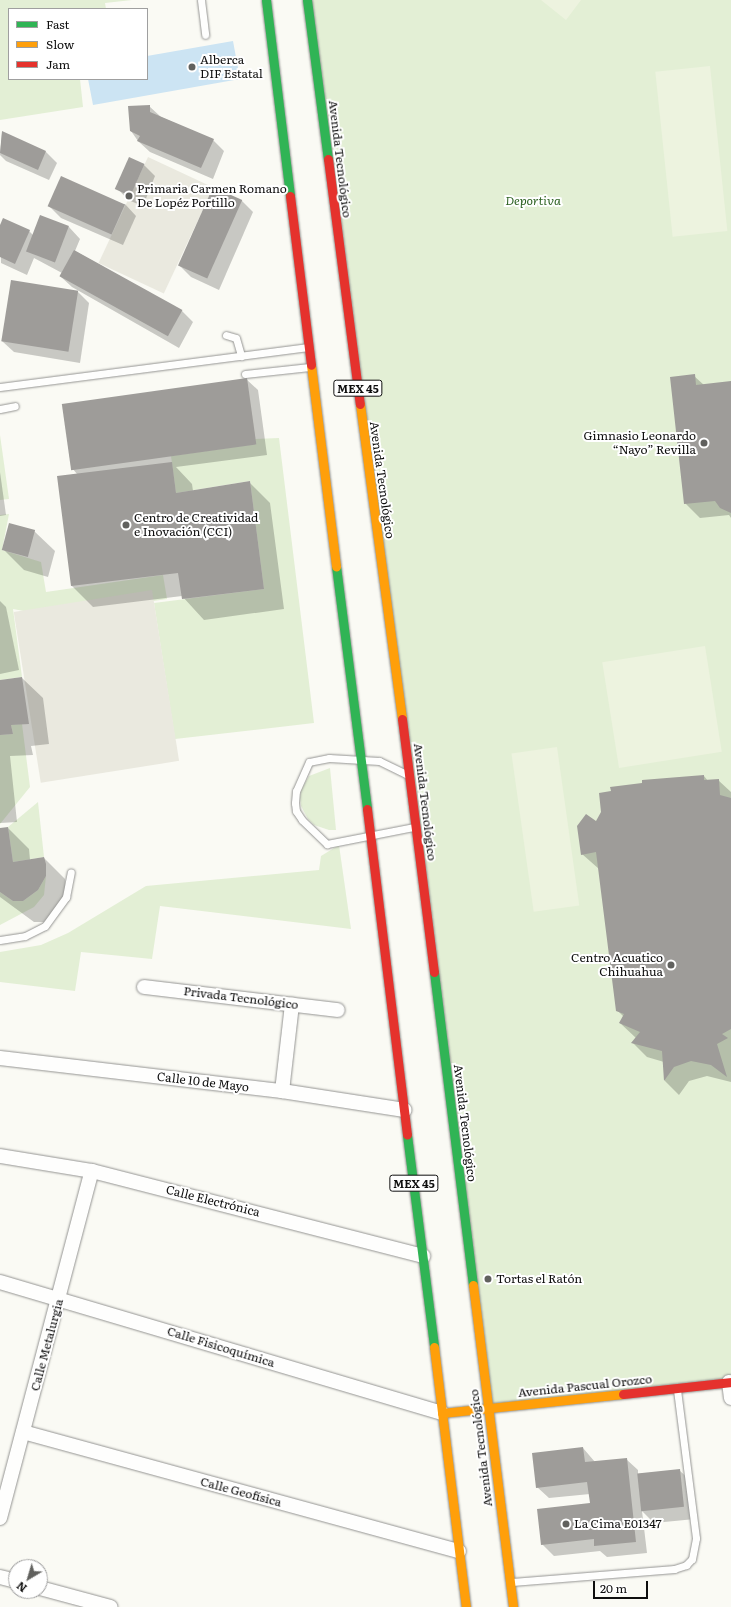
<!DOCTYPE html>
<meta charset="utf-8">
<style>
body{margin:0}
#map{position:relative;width:731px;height:1607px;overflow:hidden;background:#fafaf4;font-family:Literata,serif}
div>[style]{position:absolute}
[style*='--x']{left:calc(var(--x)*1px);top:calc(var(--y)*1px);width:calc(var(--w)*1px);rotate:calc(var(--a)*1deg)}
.green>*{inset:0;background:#e3efd5}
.pitch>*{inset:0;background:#edf3df;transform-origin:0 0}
.plaza>*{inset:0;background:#eae9df;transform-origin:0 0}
.water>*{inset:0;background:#cce4f3}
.shadow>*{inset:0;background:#0003}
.building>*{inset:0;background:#9e9c99;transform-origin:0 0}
.roads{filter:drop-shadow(0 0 1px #949492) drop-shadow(0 0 1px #949492)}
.lane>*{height:7px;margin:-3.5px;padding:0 3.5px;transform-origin:3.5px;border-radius:3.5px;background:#fefefd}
.street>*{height:14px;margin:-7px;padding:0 7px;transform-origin:7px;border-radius:7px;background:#fefefd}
.fast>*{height:9px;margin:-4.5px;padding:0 4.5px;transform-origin:4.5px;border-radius:4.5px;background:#30b455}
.slow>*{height:9px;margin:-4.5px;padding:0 4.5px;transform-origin:4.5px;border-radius:4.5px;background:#ff9f0a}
.jam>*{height:9px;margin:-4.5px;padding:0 4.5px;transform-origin:4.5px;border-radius:4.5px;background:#e5322d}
.dots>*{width:11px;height:11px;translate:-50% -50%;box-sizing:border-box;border:2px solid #fff;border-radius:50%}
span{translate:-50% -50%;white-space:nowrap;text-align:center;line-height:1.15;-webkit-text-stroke:4px #fff;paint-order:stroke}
.shield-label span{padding:1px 3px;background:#fff;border:1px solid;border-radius:3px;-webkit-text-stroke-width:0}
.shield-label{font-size:11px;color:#0e0e0e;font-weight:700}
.poi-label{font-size:12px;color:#0e0e0e}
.left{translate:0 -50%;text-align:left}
.right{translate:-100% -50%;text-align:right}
.street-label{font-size:12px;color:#0e0e0e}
.park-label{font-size:12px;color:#2e6223;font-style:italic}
.legend{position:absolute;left:8px;top:8px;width:140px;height:72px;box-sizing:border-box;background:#fff;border:1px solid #9f9f9f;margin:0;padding:5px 7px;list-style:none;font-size:12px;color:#0e0e0e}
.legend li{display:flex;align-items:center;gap:8px;height:20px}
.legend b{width:20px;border:1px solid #9f9f9f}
.north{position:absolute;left:8px;top:1559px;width:40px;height:40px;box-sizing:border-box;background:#fff;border:1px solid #9f9f9f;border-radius:50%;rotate:218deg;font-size:11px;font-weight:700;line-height:16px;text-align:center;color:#0e0e0e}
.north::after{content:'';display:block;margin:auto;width:14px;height:18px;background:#61615e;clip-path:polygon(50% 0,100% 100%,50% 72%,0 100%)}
.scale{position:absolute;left:593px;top:1581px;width:55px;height:18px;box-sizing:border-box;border:2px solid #0e0e0e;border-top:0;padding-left:5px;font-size:12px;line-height:14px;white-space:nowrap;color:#0e0e0e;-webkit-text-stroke:3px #fff;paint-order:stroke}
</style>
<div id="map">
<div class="green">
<div style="clip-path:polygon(0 0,132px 0,105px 3px,106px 9px,9px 9px,9px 79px,80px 79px,83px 107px,0 120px)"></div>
<div style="clip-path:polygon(308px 0,731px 0,731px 1382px,489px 1409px)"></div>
<div style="clip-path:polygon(0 435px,9px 499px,0 500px)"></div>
<div style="clip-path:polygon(279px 438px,314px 723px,175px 739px,154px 603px,264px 589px,250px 481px,176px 493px,171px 456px,256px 444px,255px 439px)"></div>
<div style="clip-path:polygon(9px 514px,2px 550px,41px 562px,46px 592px,163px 575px,167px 599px,51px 616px,13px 609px,22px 677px,0 680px,0 515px)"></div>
<div style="clip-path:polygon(22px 724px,30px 787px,0 824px,0 735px,13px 734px,11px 725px)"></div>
<div style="clip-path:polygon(330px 768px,336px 830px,329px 830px,314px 825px,308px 819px,301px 806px,300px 798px,301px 790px,309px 776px)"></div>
<div style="clip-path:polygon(38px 802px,44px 857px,13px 862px,8px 827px)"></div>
<div style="clip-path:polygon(339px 845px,351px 929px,160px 906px,152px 959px,81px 952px,75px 991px,0 982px,0 952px,41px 945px,68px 933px,146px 886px,319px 870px,321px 856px)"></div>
<div style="clip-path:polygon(46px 876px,44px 895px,34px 907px,0 925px,0 892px,13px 901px,23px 901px,38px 890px)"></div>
</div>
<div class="pitch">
<div style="clip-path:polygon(541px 0,581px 0,566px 20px)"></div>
<div style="left:710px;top:66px;width:166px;height:55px;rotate:84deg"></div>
<div style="left:705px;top:646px;width:107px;height:104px;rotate:81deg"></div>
<div style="left:557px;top:747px;width:160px;height:46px;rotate:82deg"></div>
</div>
<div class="plaza">
<div style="left:148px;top:157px;width:72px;height:117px;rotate:25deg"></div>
<div style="left:152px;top:590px;width:173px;height:140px;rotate:81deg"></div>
</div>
<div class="water">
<div style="clip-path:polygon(233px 41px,240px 79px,93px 105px,88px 79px,147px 79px,147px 56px)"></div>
</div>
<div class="shadow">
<div style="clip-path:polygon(149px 106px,161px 117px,213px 140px,224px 151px,213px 179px,150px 152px,138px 141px,131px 131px)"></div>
<div style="clip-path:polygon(2px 133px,46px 152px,57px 163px,49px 180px,6px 161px,0 155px)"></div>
<div style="clip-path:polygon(144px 165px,155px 176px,143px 206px,128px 200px,117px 188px)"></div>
<div style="clip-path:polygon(214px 188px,242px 201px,253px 212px,219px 290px,191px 277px,180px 266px)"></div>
<div style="clip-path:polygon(125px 204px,136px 216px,123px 245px,61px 218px,49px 206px)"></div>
<div style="clip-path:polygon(0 227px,29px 231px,33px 235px,69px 227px,80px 239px,75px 251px,182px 311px,193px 322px,179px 348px,72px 287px,60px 276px,62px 273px,34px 258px,27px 275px,1px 263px)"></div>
<div style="clip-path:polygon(78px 292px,89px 303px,80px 363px,14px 352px,2px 341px)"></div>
<div style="clip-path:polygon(694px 376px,704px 385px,731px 382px,731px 518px,729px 515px,700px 518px,685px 503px)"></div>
<div style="clip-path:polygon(246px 379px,258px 390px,267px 455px,176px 467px,192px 484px,193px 491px,249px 482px,270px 503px,284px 609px,204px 620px,182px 596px,93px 607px,72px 586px,58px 477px,77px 474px,72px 468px)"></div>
<div style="clip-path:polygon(0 472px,6px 515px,0 516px)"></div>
<div style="clip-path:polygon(34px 531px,55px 551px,48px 577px,24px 570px,3px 549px)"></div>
<div style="clip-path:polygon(0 601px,6px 607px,19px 670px,0 674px)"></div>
<div style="clip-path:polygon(22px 678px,43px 698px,49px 744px,31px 746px,33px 755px,10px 756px,17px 822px,0 823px,0 681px)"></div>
<div style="clip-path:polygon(704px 776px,708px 781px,718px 780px,731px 792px,731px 1082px,707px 1076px,689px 1081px,679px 1095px,665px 1081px,664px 1062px,647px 1057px,633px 1043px,636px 1038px,620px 1023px,624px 1017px,617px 1010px,599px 869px,582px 854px,596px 822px)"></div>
<div style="clip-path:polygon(8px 828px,29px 849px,30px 860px,44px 858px,65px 879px,66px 897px,44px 922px,34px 922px,0 897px,0 829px)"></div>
<div style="clip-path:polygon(583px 1448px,595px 1462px,626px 1459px,638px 1470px,638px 1474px,679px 1470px,691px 1481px,695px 1519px,654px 1523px,642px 1511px,647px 1553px,607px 1557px,600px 1551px,554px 1556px,542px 1544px,591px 1504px,590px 1494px,549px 1498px,537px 1487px)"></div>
</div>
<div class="building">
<div style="clip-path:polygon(150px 105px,150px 112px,214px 139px,201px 168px,137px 141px,140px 136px,130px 131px,128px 106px)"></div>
<div style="clip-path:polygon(2px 131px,46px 151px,38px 170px,0 153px)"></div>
<div style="left:129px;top:157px;width:17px;height:35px;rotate:24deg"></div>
<div style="left:61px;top:176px;width:70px;height:33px;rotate:24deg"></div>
<div style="left:213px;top:187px;width:32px;height:86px;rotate:24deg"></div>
<div style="left:40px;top:215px;width:31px;height:39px;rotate:21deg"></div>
<div style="clip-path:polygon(3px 218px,30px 230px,15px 264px,0 257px,0 225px)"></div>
<div style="left:74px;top:250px;width:124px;height:30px;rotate:29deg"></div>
<div style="left:11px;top:280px;width:68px;height:62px;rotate:9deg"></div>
<div style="clip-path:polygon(695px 374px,696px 385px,731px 381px,731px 513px,720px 508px,715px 501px,684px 504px,670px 377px)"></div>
<div style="left:247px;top:378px;width:67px;height:187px;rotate:82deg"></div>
<div style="clip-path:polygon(172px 462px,176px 493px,250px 481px,264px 589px,182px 599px,178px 573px,71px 586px,57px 476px)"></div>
<div style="left:9px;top:523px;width:27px;height:28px;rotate:15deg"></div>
<div style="clip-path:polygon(22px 677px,29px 724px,11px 725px,13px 734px,0 735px,0 680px)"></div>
<div style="clip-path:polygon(704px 775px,704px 780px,719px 779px,720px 795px,731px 798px,731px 1029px,722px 1034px,728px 1038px,717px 1044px,727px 1077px,711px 1065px,691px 1061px,674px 1067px,664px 1081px,662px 1051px,631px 1043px,640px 1032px,619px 1023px,624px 1014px,616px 1011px,596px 852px,581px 855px,577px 826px,586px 814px,596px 821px,601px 812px,599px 793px,611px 791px,610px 787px,642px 783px,642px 780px)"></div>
<div style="clip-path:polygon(8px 827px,13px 862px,44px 857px,46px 864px,46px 876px,38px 890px,23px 901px,13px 901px,0 892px,0 828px)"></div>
<div style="clip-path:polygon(583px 1447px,585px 1462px,627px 1458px,636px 1542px,594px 1546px,594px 1539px,541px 1545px,537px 1509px,590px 1503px,587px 1482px,536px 1488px,532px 1453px)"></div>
<div style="left:680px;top:1469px;width:38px;height:43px;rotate:84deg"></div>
</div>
<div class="roads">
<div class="lane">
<div style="--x:201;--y:0;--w:35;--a:83"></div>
<div style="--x:226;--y:335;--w:10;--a:17"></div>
<div style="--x:236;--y:338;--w:19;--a:74"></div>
<div style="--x:245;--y:374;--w:65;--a:-6.1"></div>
<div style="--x:0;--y:387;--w:311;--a:-7.4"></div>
<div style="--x:0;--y:409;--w:15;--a:-11"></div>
<div style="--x:406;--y:774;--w:30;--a:-154"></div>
<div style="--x:379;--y:761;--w:50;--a:-176.6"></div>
<div style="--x:329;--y:758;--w:20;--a:169"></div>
<div style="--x:309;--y:762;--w:32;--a:114"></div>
<div style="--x:296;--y:791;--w:12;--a:95"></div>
<div style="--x:295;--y:803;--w:8;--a:83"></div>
<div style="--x:296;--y:811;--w:11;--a:56"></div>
<div style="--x:302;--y:820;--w:35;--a:44"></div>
<div style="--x:327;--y:844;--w:89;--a:-11.1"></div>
<div style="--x:0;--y:940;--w:25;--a:-9"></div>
<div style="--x:25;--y:936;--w:22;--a:-27"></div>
<div style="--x:45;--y:926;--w:36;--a:-54"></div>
<div style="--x:66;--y:897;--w:25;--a:-79"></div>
<div style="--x:512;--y:1582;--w:163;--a:-4.6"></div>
<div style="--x:674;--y:1569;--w:13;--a:-18"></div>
<div style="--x:686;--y:1565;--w:8;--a:-45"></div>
<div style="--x:692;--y:1559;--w:21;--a:-79"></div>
<div style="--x:696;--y:1538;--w:150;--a:-97.3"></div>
</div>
<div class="street">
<div style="--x:144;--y:987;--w:195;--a:6.8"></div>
<div style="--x:0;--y:1058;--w:284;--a:6.7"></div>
<div style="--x:282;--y:1091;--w:124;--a:8.8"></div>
<div style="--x:282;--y:1091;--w:87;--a:-83.4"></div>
<div style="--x:0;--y:1156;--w:93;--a:9.3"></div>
<div style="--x:92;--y:1171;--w:342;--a:14.4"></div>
<div style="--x:0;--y:1282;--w:461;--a:16.5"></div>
<div style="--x:729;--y:1382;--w:16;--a:83"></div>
<div style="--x:23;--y:1432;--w:452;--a:15.3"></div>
<div style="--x:0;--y:1518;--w:359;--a:-75.2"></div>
<div style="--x:0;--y:1577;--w:16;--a:14"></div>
<div style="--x:40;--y:1588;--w:73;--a:15"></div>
</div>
<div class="fast">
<div style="--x:266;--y:0;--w:197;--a:83"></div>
<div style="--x:307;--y:0;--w:160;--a:82.5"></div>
<div style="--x:336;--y:566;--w:245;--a:82.7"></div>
<div style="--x:434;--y:972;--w:315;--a:82.9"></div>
<div style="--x:407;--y:1135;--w:214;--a:82.7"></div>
</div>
<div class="slow">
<div style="--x:311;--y:365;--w:203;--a:82.9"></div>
<div style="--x:360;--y:404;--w:318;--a:82.4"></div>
<div style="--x:473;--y:1285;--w:324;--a:82.9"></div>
<div style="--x:434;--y:1347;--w:262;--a:83"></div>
<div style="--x:442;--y:1413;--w:182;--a:-6"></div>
</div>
<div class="jam">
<div style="--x:328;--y:159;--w:247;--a:82.6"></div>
<div style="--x:290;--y:196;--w:170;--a:82.9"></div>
<div style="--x:402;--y:719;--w:255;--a:82.8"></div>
<div style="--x:367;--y:809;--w:328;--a:83"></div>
<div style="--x:623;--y:1394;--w:109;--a:-6.3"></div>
</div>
</div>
<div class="dots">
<div style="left:192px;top:67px;background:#61615e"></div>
<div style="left:129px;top:196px;background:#61615e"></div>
<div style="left:704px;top:443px;background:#61615e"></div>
<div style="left:126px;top:525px;background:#61615e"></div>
<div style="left:671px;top:965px;background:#61615e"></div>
<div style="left:488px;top:1279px;background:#61615e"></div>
<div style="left:566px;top:1524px;background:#61615e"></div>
</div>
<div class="shield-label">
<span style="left:358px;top:388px">MEX 45</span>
<span style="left:414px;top:1183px">MEX 45</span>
</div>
<div class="poi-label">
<span class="left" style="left:200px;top:67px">Alberca<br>DIF Estatal</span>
<span class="left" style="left:137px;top:196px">Primaria Carmen Romano<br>De Lopéz Portillo</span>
<span class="right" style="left:696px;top:443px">Gimnasio Leonardo<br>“Nayo” Revilla</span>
<span class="left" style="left:134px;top:525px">Centro de Creatividad<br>e Inovación (CCI)</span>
<span class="right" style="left:663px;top:965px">Centro Acuatico<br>Chihuahua</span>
<span class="left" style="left:496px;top:1279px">Tortas el Ratón</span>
<span class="left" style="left:574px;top:1524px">La Cima E01347</span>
</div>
<div class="street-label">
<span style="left:340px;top:159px;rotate:83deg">Avenida Tecnológico</span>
<span style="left:382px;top:480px;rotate:82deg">Avenida Tecnológico</span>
<span style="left:425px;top:802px;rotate:83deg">Avenida Tecnológico</span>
<span style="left:241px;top:998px;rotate:7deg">Privada Tecnológico</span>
<span style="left:203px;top:1082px;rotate:7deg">Calle 10 de Mayo</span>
<span style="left:465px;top:1123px;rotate:83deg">Avenida Tecnológico</span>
<span style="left:213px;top:1201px;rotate:14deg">Calle Electrónica</span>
<span style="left:47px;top:1345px;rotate:-75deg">Calle Metalurgia</span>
<span style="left:221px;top:1347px;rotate:17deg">Calle Fisicoquímica</span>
<span style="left:585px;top:1386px;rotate:-6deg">Avenida Pascual Orozco</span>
<span style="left:481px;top:1448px;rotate:-97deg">Avenida Tecnológico</span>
<span style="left:241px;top:1492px;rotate:15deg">Calle Geofísica</span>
</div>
<div class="park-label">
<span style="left:533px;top:201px">Deportiva</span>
</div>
<ul class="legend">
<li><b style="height:5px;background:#30b455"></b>Fast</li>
<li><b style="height:5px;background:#ff9f0a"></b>Slow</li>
<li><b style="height:5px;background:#e5322d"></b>Jam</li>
</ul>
<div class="north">N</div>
<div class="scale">20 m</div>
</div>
